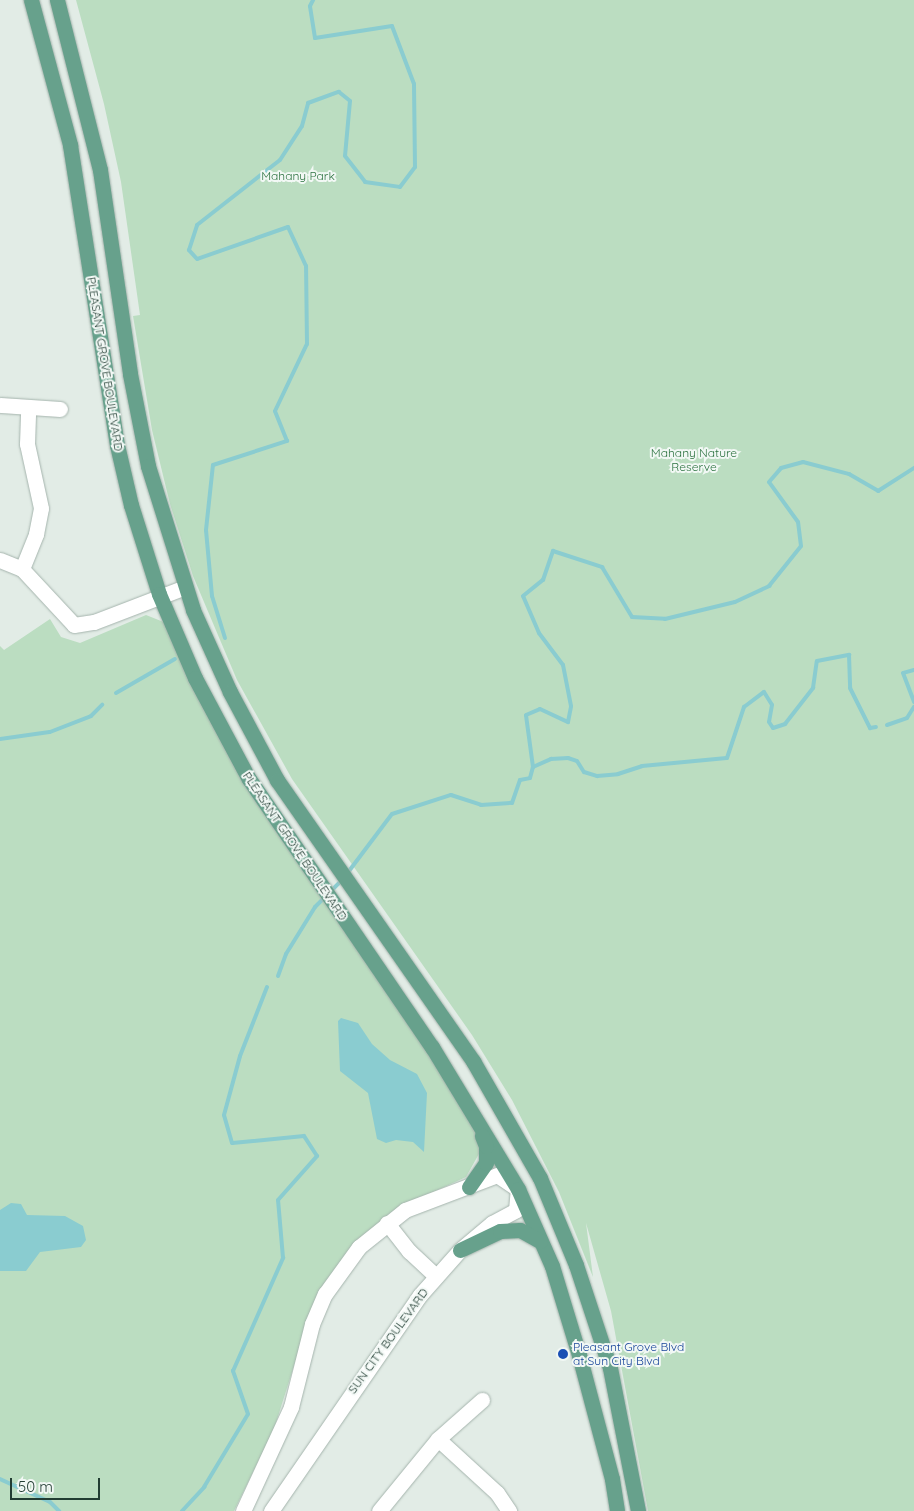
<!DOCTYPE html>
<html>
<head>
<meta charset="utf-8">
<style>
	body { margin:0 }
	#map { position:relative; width:914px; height:1511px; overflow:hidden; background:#e2ece6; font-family:Quicksand,sans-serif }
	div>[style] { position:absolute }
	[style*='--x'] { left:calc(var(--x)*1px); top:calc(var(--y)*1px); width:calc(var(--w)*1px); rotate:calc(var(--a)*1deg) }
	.green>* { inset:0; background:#bbddc1 }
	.water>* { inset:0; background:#8accd0 }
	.stream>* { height:4px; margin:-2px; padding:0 2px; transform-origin:2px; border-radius:2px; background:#8accd0 }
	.roads { filter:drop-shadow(0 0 1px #a5b4ad) drop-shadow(0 0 1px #a5b4ad) }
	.minor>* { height:15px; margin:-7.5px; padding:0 7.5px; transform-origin:7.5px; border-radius:7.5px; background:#fff }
	.major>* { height:15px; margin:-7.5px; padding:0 7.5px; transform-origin:7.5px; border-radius:7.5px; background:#67a18c }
	.dots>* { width:14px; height:14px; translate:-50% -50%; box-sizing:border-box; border:2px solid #f2f8f5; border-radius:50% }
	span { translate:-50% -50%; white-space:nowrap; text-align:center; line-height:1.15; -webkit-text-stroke:4px #f2f8f5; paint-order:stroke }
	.park-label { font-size:12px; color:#2d7341 }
	.street-label { font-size:12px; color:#223d33 }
	.transit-label { font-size:12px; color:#164399 }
	.left { translate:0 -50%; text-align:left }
	.scale { position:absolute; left:10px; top:1478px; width:90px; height:22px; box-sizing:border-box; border:2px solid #223d33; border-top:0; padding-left:6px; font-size:15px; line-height:18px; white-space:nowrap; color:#223d33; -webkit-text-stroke:4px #f2f8f5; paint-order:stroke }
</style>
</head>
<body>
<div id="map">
	<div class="green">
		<div style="clip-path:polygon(76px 0,914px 0,914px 1511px,648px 1511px,611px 1311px,586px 1223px,593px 1277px,559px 1192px,512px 1100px,472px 1035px,292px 779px,237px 680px,193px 576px,170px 504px,152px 430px,133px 316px,140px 315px,121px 182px,104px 104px)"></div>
		<div style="clip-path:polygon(146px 615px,166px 623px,244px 780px,377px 974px,462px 1107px,478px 1136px,480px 1152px,466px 1177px,403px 1206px,311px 1312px,274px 1429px,234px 1511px,0 1511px,0 646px,4px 650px,50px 619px,61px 637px,80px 643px)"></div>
	</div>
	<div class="water">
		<div style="clip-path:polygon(341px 1018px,358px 1023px,372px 1044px,390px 1060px,417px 1074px,427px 1093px,424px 1152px,413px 1142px,396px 1140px,386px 1143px,377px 1139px,368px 1093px,340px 1071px,338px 1021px)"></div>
		<div style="clip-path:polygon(11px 1203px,21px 1204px,27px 1215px,65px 1216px,83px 1226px,86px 1240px,81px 1247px,40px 1252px,26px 1271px,0 1271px,0 1210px)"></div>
	</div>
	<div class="stream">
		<div style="--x:225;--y:638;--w:44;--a:-107.2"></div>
		<div style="--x:212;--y:596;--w:66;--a:-95.2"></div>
		<div style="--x:206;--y:530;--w:65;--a:-83.9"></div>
		<div style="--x:213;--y:465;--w:78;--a:-18"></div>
		<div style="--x:287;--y:441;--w:32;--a:-112"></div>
		<div style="--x:275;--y:411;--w:74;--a:-64.5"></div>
		<div style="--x:307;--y:344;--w:78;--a:-90.7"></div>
		<div style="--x:306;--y:266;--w:43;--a:-114.8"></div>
		<div style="--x:288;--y:227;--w:96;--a:160.6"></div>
		<div style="--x:197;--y:259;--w:12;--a:-132"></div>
		<div style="--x:189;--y:250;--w:26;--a:-72"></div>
		<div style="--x:197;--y:225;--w:105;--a:-38.1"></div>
		<div style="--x:280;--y:160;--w:40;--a:-57.1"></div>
		<div style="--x:302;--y:126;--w:24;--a:-75"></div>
		<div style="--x:308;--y:103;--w:33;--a:-20"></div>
		<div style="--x:339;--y:92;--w:14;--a:39"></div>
		<div style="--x:350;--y:101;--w:55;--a:95.2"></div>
		<div style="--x:345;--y:156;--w:33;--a:52"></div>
		<div style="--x:365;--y:182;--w:35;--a:8"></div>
		<div style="--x:400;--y:187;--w:25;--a:-53"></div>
		<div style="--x:415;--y:167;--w:83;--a:-90.7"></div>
		<div style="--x:414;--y:84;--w:62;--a:-110.8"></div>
		<div style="--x:392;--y:26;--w:78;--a:171.1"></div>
		<div style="--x:315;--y:38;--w:32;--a:-99"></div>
		<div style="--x:310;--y:6;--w:7;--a:-63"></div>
		<div style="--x:914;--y:670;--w:11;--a:165"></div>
		<div style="--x:903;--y:673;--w:31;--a:69"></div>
		<div style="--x:116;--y:693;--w:68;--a:-30"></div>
		<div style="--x:887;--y:725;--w:21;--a:-19"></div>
		<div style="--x:907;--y:718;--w:13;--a:-58"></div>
		<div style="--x:0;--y:739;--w:50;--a:-8"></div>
		<div style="--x:50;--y:732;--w:44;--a:-21.3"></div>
		<div style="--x:91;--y:716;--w:16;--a:-45"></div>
		<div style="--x:533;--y:767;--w:20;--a:-24"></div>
		<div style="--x:551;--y:759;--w:17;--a:-3"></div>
		<div style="--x:568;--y:758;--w:9;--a:18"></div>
		<div style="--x:577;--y:761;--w:13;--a:58"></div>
		<div style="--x:584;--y:772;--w:14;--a:17"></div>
		<div style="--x:597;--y:776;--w:21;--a:-5"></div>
		<div style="--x:618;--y:774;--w:25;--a:-18"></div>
		<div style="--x:642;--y:766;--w:85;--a:-5.4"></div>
		<div style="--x:727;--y:758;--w:54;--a:-71.6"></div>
		<div style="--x:744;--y:707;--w:25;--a:-37"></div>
		<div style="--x:764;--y:692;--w:15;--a:58"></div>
		<div style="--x:772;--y:705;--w:17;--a:100"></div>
		<div style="--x:769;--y:722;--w:7;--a:56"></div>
		<div style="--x:773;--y:728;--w:13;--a:-18"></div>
		<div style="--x:785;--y:724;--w:46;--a:-52.1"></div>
		<div style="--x:813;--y:688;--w:27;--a:-82"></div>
		<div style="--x:817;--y:661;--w:33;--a:-11"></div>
		<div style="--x:849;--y:655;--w:33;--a:88"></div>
		<div style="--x:850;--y:688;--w:45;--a:63.4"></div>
		<div style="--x:870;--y:728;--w:6;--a:-9"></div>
		<div style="--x:346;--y:875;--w:76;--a:-53"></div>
		<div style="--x:392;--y:814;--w:62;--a:-17.9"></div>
		<div style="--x:451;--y:795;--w:32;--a:18"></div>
		<div style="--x:481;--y:805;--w:31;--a:-4"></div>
		<div style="--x:512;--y:803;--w:24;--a:-71"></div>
		<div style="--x:520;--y:780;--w:10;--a:-11"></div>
		<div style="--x:530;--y:778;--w:11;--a:-75"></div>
		<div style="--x:533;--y:767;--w:52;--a:-97.7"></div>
		<div style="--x:526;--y:715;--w:15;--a:-23"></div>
		<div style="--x:540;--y:709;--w:31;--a:25"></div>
		<div style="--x:568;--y:722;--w:16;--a:-79"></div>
		<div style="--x:571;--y:706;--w:42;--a:-101"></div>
		<div style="--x:563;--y:665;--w:40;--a:-127"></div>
		<div style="--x:539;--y:633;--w:40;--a:-113.4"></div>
		<div style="--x:523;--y:596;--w:26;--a:-39"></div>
		<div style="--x:543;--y:580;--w:31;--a:-71"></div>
		<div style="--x:553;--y:551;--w:52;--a:18.1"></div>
		<div style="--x:602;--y:567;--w:58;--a:59"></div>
		<div style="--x:632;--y:617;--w:33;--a:3"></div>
		<div style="--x:665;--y:619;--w:72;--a:-13.7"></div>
		<div style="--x:735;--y:602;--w:38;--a:-25"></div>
		<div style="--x:769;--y:586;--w:51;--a:-51.3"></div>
		<div style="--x:801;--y:546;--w:24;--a:-97"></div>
		<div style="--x:798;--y:522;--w:49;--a:-125.9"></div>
		<div style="--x:769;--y:482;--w:18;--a:-49"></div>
		<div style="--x:781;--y:468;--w:23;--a:-15"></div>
		<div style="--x:803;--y:462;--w:48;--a:14.6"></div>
		<div style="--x:849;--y:474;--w:34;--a:30"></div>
		<div style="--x:878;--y:491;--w:43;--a:-32.6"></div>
		<div style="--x:331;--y:891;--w:16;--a:-45"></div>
		<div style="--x:278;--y:976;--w:23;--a:-70"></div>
		<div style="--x:286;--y:954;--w:55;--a:-58.3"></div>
		<div style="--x:315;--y:907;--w:16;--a:-45"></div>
		<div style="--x:0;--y:1479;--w:55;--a:24.7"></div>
		<div style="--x:50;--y:1502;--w:13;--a:45"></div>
		<div style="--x:182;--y:1511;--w:33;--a:-47"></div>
		<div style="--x:204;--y:1487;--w:85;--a:-58.9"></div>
		<div style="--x:248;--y:1414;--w:46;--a:-109.2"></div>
		<div style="--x:233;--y:1371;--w:124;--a:-66.1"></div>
		<div style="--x:283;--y:1258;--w:58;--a:-94.9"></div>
		<div style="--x:278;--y:1200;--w:59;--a:-48.4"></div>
		<div style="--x:317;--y:1156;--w:24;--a:-123"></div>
		<div style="--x:304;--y:1136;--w:72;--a:174.4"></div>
		<div style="--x:232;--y:1143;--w:29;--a:-106"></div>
		<div style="--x:224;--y:1115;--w:61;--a:-74.8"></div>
		<div style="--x:240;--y:1056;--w:74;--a:-68.6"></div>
	</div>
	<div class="roads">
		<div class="minor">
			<div style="--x:0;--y:405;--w:60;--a:3.8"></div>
			<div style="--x:0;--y:560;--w:24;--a:22"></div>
			<div style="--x:22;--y:569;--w:76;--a:47.1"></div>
			<div style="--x:74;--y:625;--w:20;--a:-9"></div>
			<div style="--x:94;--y:622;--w:97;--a:-21"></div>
			<div style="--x:22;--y:569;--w:38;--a:-68"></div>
			<div style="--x:36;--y:534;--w:26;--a:-79"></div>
			<div style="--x:41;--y:508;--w:66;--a:-102.3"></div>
			<div style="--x:27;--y:444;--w:37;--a:-88"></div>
			<div style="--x:387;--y:1223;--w:36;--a:52"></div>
			<div style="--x:409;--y:1251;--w:37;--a:43"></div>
			<div style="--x:438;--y:1439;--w:59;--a:-41.6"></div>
			<div style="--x:243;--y:1511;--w:115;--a:-65.2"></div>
			<div style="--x:291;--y:1407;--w:86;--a:-75.8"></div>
			<div style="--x:312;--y:1324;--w:33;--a:-67"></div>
			<div style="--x:325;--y:1294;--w:58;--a:-54.1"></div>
			<div style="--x:359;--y:1247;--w:59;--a:-38.8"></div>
			<div style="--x:405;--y:1210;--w:98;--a:-20.8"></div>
			<div style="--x:497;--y:1175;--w:25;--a:34"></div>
			<div style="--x:271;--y:1511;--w:262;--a:-55.4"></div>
			<div style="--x:420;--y:1295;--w:60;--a:-48.4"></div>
			<div style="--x:460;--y:1250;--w:42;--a:-40.2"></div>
			<div style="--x:492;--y:1223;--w:27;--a:-28"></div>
			<div style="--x:516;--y:1210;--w:21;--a:-85"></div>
			<div style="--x:379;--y:1511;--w:93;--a:-50.7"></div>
			<div style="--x:438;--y:1439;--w:80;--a:42.5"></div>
			<div style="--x:497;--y:1493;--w:22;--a:56"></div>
		</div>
		<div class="major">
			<div style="--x:31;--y:0;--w:150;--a:74.9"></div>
			<div style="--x:70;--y:145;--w:304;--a:81.1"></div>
			<div style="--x:117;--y:445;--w:62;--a:76.9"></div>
			<div style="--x:131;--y:505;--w:93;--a:72.5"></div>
			<div style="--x:159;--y:594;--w:91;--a:66.8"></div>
			<div style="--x:195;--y:678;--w:115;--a:61.9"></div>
			<div style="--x:249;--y:779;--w:325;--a:55.7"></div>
			<div style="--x:432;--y:1047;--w:166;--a:58.8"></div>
			<div style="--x:518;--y:1189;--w:84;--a:66.2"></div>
			<div style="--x:552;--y:1266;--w:93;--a:73.1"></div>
			<div style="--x:579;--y:1355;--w:128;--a:75.1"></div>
			<div style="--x:612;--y:1479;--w:32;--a:81"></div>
			<div style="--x:57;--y:0;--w:175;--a:75.8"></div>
			<div style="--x:100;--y:170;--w:206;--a:81.6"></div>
			<div style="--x:130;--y:374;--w:94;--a:78.9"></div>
			<div style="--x:148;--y:466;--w:151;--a:72.6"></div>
			<div style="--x:193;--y:610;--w:90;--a:65.7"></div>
			<div style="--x:230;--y:692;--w:100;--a:61.9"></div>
			<div style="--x:277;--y:780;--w:343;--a:55.1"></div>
			<div style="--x:473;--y:1061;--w:135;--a:60.2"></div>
			<div style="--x:540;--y:1178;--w:94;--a:67.5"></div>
			<div style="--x:576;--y:1265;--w:108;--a:71.7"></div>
			<div style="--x:610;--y:1368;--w:146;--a:78.9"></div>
			<div style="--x:469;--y:1187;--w:29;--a:-55"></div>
			<div style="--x:486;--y:1163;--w:17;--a:-90"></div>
			<div style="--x:486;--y:1146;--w:11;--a:-112"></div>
			<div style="--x:460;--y:1250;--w:44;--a:-25.4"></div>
			<div style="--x:500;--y:1231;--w:20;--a:-3"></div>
			<div style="--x:520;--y:1230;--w:23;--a:29"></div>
		</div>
	</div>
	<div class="dots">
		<div style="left:563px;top:1354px;background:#1a4fb4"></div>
	</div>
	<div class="park-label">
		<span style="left:298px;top:176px">Mahany Park</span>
		<span style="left:694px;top:460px">Mahany Nature<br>Reserve</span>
	</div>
	<div class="street-label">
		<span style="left:105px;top:364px;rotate:81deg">PLEASANT GROVE BOULEVARD</span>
		<span style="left:295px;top:846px;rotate:56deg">PLEASANT GROVE BOULEVARD</span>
		<span style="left:388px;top:1341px;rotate:-54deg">SUN CITY BOULEVARD</span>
	</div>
	<div class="transit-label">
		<span class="left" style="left:573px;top:1354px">Pleasant Grove Blvd<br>at Sun City Blvd</span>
	</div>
	<div class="scale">50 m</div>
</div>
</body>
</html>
